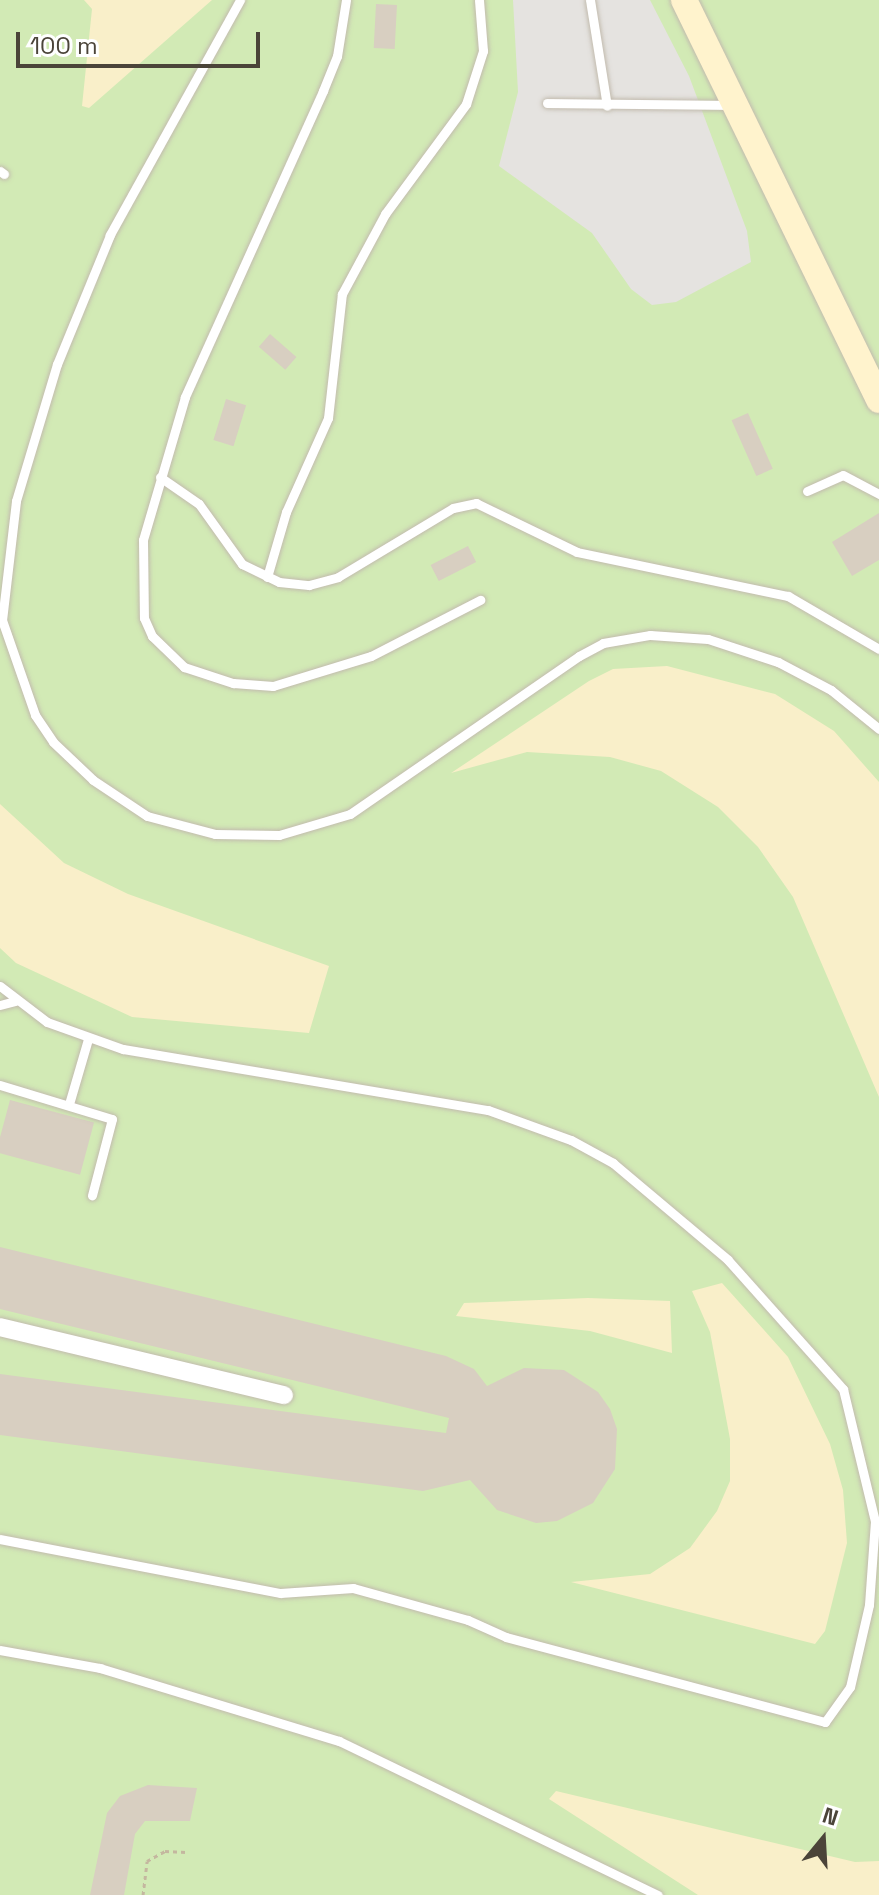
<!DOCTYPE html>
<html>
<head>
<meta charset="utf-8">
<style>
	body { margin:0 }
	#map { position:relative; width:879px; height:1895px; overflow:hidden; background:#f6f3ec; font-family:"Space Grotesk",sans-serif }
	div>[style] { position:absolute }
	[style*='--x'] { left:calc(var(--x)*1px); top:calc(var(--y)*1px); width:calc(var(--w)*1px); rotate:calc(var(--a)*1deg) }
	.green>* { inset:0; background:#d2eab5; transform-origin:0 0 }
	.sand>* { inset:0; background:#f9efc9 }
	.parking>* { inset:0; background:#e5e3e0 }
	.building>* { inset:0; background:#d8cfc1; transform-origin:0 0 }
	.path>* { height:3px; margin-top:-1.5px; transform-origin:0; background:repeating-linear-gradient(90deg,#c4b79f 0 4px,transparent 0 8px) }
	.roads { filter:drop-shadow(0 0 2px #c2bbae) drop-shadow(0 0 2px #c2bbae) }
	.lane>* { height:9px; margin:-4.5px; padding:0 4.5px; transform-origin:4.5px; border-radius:4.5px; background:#fff }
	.street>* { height:18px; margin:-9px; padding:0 9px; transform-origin:9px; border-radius:9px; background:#fff }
	.secondary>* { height:26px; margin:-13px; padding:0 13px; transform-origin:13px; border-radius:13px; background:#fff3cd }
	span { translate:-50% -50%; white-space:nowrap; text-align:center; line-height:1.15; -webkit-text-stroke:6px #fff; paint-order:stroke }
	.north { position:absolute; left:783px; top:1799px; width:80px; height:80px; -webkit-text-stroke:6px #fff; paint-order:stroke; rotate:18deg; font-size:22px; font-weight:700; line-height:32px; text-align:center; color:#4b4439 }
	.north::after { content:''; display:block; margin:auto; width:28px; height:36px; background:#4b4439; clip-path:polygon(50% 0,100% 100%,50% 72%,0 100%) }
	.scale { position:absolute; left:16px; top:32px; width:244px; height:36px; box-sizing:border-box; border:4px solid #4b4439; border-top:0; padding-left:10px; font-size:24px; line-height:28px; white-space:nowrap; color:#4b4439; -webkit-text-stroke:6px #fff; paint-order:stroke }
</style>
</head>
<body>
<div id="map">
	<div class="green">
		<div style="left:0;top:0;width:879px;height:1895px"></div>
	</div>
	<div class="sand">
		<div style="clip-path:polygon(84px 0,212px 0,89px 108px,82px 106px,92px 9px)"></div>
		<div style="clip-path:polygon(667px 666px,775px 694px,834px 731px,879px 782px,879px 1097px,793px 897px,758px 847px,718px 807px,661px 771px,610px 757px,527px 752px,451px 773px,589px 681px,613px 669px)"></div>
		<div style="clip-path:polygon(0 804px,64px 863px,128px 894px,329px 966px,309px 1033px,132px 1017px,16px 963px,0 948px)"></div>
		<div style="clip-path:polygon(722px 1283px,788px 1357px,830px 1444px,843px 1490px,847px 1543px,825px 1631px,815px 1644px,571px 1582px,650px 1574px,690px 1548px,717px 1511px,730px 1481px,730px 1439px,710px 1332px,692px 1291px)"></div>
		<div style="clip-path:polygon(588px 1298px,670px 1301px,672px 1353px,590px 1331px,456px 1316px,464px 1303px)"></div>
		<div style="clip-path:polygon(556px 1791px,855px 1862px,879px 1861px,879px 1895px,698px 1895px,549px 1799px)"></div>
	</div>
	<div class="parking">
		<div style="clip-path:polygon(513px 0,650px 0,689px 76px,747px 231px,751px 262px,676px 302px,652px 305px,631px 289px,592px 233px,499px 166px,518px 92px)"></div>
	</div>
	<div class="building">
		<div style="left:376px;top:4px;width:21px;height:44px;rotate:3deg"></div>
		<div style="left:270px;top:334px;width:35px;height:17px;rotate:41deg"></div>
		<div style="left:226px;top:399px;width:21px;height:43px;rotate:17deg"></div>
		<div style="left:748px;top:413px;width:61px;height:18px;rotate:66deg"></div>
		<div style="clip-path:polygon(879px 513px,879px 560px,852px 576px,832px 542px)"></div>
		<div style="left:468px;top:546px;width:18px;height:42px;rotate:63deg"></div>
		<div style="left:10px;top:1100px;width:87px;height:54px;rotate:15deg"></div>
		<div style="clip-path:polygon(0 1247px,446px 1356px,474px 1369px,487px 1386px,524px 1368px,564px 1370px,598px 1392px,610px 1409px,617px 1429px,615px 1469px,593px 1503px,557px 1521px,536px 1523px,497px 1510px,470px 1480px,423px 1491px,0 1435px,0 1374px,446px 1433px,449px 1418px,0 1309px)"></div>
		<div style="clip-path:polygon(148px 1785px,197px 1788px,190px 1821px,145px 1821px,135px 1834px,124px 1895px,90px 1895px,107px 1813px,120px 1796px)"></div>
	</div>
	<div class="path">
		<div style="--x:143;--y:1895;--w:34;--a:-83"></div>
		<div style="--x:147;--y:1861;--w:21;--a:-29"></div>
		<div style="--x:165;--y:1851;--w:21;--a:3"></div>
	</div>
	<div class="roads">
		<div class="lane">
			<div style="--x:240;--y:0;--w:269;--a:119"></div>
			<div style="--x:110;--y:235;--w:139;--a:112.3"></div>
			<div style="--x:57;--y:364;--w:143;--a:106.7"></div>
			<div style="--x:16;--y:501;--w:120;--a:96.7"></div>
			<div style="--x:2;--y:620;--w:101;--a:70.8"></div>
			<div style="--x:35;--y:715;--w:32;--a:56"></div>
			<div style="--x:53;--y:742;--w:55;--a:43.5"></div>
			<div style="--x:93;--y:780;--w:65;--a:33.7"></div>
			<div style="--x:147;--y:816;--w:70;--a:14.8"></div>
			<div style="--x:215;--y:834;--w:64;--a:0.9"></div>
			<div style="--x:279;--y:835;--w:74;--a:-16.5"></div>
			<div style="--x:350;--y:814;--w:278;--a:-34.6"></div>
			<div style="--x:579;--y:656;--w:27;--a:-28"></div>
			<div style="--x:603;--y:643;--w:48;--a:-9.7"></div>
			<div style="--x:650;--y:635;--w:58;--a:3.9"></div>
			<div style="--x:708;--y:639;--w:74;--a:18.2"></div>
			<div style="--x:778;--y:662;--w:60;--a:27.8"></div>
			<div style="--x:831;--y:690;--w:62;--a:39.1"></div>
			<div style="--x:346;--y:0;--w:57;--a:99.1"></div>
			<div style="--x:337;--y:56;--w:38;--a:112"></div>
			<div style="--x:323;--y:91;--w:336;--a:114.3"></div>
			<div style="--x:185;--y:397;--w:149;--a:106.4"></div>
			<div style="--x:143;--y:540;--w:78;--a:89.3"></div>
			<div style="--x:144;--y:618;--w:20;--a:66"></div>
			<div style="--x:152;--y:636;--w:45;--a:44.1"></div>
			<div style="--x:184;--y:667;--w:52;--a:18.1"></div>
			<div style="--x:233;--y:683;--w:40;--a:4.3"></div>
			<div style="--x:273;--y:686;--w:102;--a:-17"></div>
			<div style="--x:371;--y:656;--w:123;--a:-27.2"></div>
			<div style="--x:590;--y:0;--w:107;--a:80.9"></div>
			<div style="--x:547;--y:103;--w:184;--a:0.6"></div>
			<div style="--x:0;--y:171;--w:5;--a:37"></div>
			<div style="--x:160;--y:477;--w:47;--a:34.7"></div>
			<div style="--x:199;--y:504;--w:74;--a:54.4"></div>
			<div style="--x:242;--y:564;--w:41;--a:25.9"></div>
			<div style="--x:279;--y:582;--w:30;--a:6"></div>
			<div style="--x:309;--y:585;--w:30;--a:-15"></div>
			<div style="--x:338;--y:577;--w:134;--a:-31"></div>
			<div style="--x:453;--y:508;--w:24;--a:-12"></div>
			<div style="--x:476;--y:503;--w:112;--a:25.9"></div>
			<div style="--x:577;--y:552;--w:216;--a:11.8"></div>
			<div style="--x:788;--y:596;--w:105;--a:30.2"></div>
			<div style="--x:807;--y:491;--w:39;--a:-24"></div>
			<div style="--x:843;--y:475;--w:41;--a:27.8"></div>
			<div style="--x:267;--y:577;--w:68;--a:-73.7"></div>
			<div style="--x:286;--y:512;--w:103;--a:-65.9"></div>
			<div style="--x:328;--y:418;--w:125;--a:-83.6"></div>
			<div style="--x:342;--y:294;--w:91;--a:-61.7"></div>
			<div style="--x:385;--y:214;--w:137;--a:-53.6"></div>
			<div style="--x:466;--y:104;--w:56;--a:-72.2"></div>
			<div style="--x:483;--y:51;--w:51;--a:-94.5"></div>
			<div style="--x:0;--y:986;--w:59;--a:37.5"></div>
			<div style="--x:47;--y:1022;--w:81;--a:19.6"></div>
			<div style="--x:123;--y:1049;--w:370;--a:9.5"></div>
			<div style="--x:488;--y:1110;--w:88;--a:19.9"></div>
			<div style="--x:571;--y:1140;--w:48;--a:28.7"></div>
			<div style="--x:613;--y:1163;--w:150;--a:40.1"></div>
			<div style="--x:728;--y:1260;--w:173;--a:48.3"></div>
			<div style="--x:843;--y:1389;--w:136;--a:76.4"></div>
			<div style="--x:875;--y:1521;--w:84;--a:94.1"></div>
			<div style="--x:869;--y:1605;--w:84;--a:103"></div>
			<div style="--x:850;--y:1687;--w:43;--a:125.5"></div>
			<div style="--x:825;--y:1722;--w:330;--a:-165.1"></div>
			<div style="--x:506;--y:1637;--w:42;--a:-155.9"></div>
			<div style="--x:468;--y:1620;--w:119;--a:-164.5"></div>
			<div style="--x:353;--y:1588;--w:73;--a:176.1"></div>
			<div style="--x:280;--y:1593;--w:285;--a:-169.1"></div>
			<div style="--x:0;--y:1005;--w:16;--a:-15"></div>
			<div style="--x:0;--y:1085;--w:117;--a:16.9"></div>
			<div style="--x:112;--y:1119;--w:79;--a:104.7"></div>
			<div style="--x:69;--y:1104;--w:68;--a:-73.7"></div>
			<div style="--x:0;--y:1650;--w:102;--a:10.2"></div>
			<div style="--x:100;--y:1668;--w:250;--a:17"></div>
			<div style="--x:339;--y:1741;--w:354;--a:25.8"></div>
		</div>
		<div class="street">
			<div style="--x:0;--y:1327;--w:292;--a:13.5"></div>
		</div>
		<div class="secondary">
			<div style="--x:684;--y:0;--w:445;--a:64"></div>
		</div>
	</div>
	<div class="north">N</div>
	<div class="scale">100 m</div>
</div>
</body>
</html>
